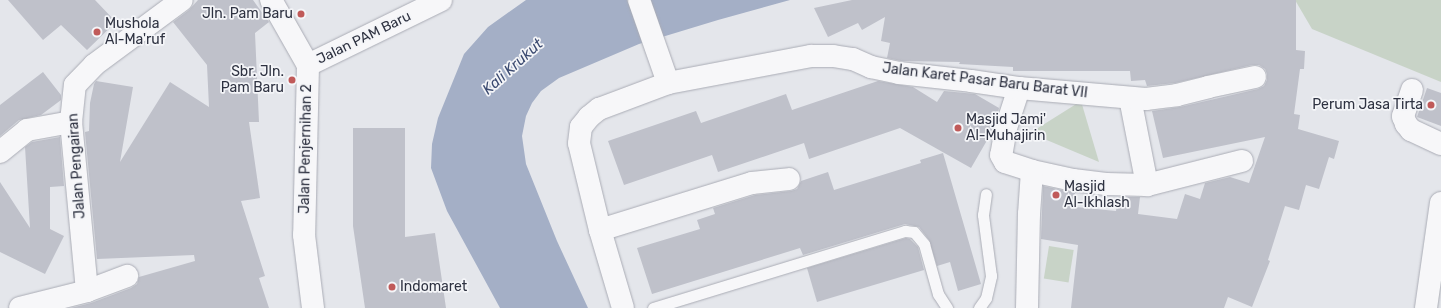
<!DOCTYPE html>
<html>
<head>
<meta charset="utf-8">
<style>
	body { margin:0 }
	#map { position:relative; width:1441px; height:308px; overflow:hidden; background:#e4e6eb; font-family:Rubik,sans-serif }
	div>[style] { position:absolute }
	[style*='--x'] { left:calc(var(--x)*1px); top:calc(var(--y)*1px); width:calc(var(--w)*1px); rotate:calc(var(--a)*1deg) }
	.green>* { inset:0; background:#c8d3c7; transform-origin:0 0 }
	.water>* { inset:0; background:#a4afc6 }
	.building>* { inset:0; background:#bfc1ca }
	.roads { filter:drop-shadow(0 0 1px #aaacb5) drop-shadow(0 0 1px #aaacb5) }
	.service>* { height:11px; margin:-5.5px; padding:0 5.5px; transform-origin:5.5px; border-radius:5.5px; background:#f7f7f9 }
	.minor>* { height:22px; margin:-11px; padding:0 11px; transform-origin:11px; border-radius:11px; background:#f7f7f9 }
	.tertiary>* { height:22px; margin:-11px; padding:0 11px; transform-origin:11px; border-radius:11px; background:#f7f7f9 }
	.dots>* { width:11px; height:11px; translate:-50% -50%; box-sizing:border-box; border:2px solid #f4f5f8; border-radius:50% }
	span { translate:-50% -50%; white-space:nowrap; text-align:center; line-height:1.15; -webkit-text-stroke:3.5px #f4f5f8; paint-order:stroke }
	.poi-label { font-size:14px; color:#2e3241 }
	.right { translate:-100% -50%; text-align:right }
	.left { translate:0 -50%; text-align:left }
	.street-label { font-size:14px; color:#2e3241 }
	.water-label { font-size:15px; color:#3c4b71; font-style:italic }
</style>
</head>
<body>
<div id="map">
	<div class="green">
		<div style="clip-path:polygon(1295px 0,1441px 0,1441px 82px,1312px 29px)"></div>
		<div style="clip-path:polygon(1081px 101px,1099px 162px,1030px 133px)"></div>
		<div style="left:1049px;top:246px;width:25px;height:33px;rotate:9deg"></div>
	</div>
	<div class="water">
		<div style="clip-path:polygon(526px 0,790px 0,718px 20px,639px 44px,559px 78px,541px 91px,532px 103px,526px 116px,522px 136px,526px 164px,557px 241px,588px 308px,500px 308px,447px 211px,431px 168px,432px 144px,438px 118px,464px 54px,488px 27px)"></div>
	</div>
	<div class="building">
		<div style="clip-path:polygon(8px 0,95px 0,116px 22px,87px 50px,61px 25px,43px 40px)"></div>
		<div style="clip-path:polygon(198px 0,253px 0,269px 22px,255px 33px,259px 122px,249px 122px,260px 198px,241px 201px,265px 276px,259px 278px,269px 308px,71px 308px,91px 303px,131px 288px,137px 284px,139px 277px,195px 261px,194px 255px,97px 259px,85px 132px,89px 131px,90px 103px,94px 84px,96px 81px,133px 87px,120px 162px,170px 82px,209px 107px,207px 65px,173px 22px,189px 10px)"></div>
		<div style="clip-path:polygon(852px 0,1296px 0,1296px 50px,1305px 51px,1304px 69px,1300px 69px,1294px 114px,1300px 115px,1298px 129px,1339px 141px,1334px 159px,1329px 157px,1319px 189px,1306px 185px,1299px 210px,1285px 206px,1268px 260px,1270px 261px,1252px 307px,1228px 297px,1224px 308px,1071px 308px,1078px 245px,1041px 239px,1043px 186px,1075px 193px,1076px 207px,1116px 211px,1118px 197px,1140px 197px,1138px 214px,1177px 219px,1185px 194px,1200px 199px,1205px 183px,1230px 177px,1249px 183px,1265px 137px,1163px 158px,1152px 111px,1180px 107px,1258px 89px,1264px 86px,1267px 80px,1267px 74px,1265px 69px,1259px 65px,1252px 65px,1175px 83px,1147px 86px,1145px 80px,1131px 81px,1130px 71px,1013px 71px,1013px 67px,959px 64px,960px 62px,901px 61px,887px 58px,890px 43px,881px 41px,885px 17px,862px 30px,858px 23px,828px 37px,814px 8px)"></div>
		<div style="clip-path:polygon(43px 72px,61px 95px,61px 100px,41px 115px,19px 120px,0 136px,0 105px)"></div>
		<div style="clip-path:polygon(878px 81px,913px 87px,937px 102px,944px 91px,975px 94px,999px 108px,993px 130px,971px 168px,900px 128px,809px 159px,804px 143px,718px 172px,712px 155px,624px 185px,608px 141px,696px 111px,701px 123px,786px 94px,792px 110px)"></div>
		<div style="clip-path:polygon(1427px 88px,1441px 93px,1441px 126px,1417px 117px)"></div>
		<div style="clip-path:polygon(353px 128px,405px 128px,405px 237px,435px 233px,446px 308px,365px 308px,353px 226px)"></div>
		<div style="clip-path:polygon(60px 137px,64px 186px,50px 187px,50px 229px,64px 236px,45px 274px,0 252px,0 182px,30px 228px,25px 147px,32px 142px)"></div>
		<div style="clip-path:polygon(943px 153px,981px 284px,958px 291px,950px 262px,937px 266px,929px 240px,919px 227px,905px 224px,803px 255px,800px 248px,652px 294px,637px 248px,700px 229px,697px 220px,715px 214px,713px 208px,755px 195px,791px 191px,797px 189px,801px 181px,828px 172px,834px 190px,921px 163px,920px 160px)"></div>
		<div style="clip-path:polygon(906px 238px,910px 239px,918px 247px,924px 270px,817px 302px,807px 268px)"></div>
	</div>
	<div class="roads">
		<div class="service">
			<div style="--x:653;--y:308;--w:264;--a:-17"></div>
			<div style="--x:905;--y:231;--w:9;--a:6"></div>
			<div style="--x:914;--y:232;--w:16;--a:50"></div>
			<div style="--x:924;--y:244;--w:52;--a:74.4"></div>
			<div style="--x:938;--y:294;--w:17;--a:57"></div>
			<div style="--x:979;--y:308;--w:12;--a:-55"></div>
			<div style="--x:986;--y:298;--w:23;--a:-77"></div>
			<div style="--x:991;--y:276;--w:62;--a:-97.5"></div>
			<div style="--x:983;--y:215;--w:21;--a:-82"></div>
		</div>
		<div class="minor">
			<div style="--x:639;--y:0;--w:88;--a:70.7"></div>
			<div style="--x:308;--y:65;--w:148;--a:-26"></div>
			<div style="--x:1019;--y:88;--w:42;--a:108"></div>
			<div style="--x:1006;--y:128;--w:27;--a:100"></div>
			<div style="--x:1001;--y:155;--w:8;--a:60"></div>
			<div style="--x:1005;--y:162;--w:28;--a:18"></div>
			<div style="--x:1032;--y:171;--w:42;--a:12.4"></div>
			<div style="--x:1073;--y:180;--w:33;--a:7"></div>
			<div style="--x:1106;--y:184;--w:41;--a:1.4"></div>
			<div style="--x:1147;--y:185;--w:98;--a:-14.2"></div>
			<div style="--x:1412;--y:90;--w:28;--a:109"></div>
			<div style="--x:1403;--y:116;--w:9;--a:69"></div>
			<div style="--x:1406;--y:124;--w:8;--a:50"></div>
			<div style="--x:1411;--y:130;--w:33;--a:25"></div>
			<div style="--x:1130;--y:98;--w:89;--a:78.9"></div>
			<div style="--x:0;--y:152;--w:35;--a:-39"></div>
			<div style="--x:27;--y:130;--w:45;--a:-10.3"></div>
			<div style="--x:600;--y:230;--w:159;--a:-17.2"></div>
			<div style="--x:752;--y:183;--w:37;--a:-6"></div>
			<div style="--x:87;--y:291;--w:43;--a:-20.6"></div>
			<div style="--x:20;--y:308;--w:69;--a:-14.2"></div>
			<div style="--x:87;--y:291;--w:170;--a:-95.4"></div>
			<div style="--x:71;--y:122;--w:37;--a:-84"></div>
			<div style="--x:75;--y:85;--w:28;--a:-46"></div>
			<div style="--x:94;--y:65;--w:109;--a:-36.5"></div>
			<div style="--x:623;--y:308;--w:81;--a:-106.4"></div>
			<div style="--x:600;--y:230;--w:89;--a:-103.6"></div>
			<div style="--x:579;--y:143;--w:16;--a:-83"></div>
			<div style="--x:581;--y:127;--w:13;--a:-51"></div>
			<div style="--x:589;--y:117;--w:13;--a:-39"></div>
			<div style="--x:599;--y:109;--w:74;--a:-20.6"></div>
			<div style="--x:668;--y:83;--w:146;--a:-10.7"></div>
			<div style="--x:811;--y:56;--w:22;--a:0"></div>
			<div style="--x:833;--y:56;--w:20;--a:9"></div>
			<div style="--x:853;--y:59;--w:20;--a:24"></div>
			<div style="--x:871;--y:67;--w:29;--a:12"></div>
			<div style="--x:899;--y:73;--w:72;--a:6.3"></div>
			<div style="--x:971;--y:81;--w:49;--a:8.3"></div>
			<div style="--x:1019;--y:88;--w:127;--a:5"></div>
			<div style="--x:1146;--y:99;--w:31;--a:-7"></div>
			<div style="--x:1177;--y:95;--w:32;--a:-14"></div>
			<div style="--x:1208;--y:87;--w:48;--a:-12"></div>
			<div style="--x:1027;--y:308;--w:94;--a:-88.8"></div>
			<div style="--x:1029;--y:214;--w:43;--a:-86"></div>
			<div style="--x:1426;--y:308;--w:106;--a:-81.9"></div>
		</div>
		<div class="tertiary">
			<div style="--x:271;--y:0;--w:75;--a:60.4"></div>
			<div style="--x:308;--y:65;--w:170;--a:91.3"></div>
			<div style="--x:304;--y:235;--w:74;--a:83"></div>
		</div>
	</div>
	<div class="dots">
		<div style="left:301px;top:14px;background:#c05a59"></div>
		<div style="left:97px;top:32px;background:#c05a59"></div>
		<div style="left:292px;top:80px;background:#c05a59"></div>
		<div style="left:1431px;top:105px;background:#c05a59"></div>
		<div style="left:958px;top:128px;background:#c05a59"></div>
		<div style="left:1056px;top:195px;background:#c05a59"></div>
		<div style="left:392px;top:287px;background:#c05a59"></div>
	</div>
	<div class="poi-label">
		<span class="right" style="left:293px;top:14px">Jln. Pam Baru</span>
		<span class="left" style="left:105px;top:32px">Mushola<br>Al-Ma'ruf</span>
		<span class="right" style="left:284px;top:80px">Sbr. Jln.<br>Pam Baru</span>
		<span class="right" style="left:1423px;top:105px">Perum Jasa Tirta</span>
		<span class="left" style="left:966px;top:128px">Masjid Jami'<br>Al-Muhajirin</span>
		<span class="left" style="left:1064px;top:195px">Masjid<br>Al-Ikhlash</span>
		<span class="left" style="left:400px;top:287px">Indomaret</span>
	</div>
	<div class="street-label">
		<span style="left:364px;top:38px;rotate:-26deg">Jalan PAM Baru</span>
		<span style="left:985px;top:81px;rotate:7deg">Jalan Karet Pasar Baru Barat VII</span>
		<span style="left:306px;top:149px;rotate:-89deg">Jalan Penjernihan 2</span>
		<span style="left:77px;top:166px;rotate:-94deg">Jalan Pengairan</span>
	</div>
	<div class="water-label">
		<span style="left:513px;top:67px;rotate:-42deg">Kali Krukut</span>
	</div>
</div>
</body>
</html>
